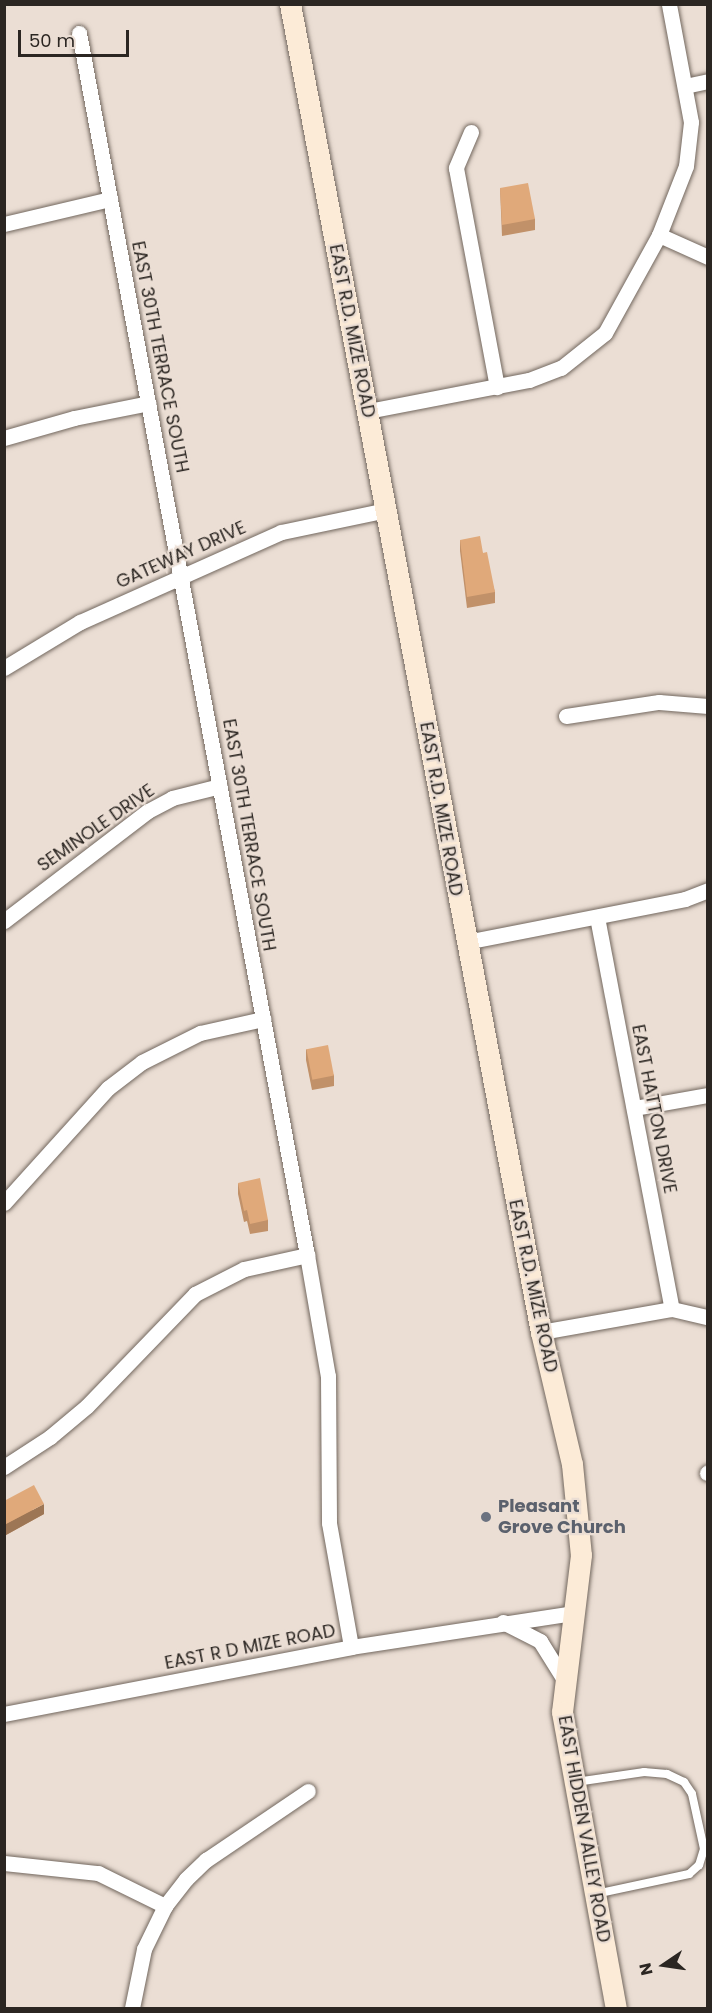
<!DOCTYPE html>
<html>
<head>
<meta charset="utf-8">
<style>
	body { margin:0 }
	#map { position:relative; width:712px; height:2013px; overflow:hidden; background:#ebded4; font-family:Poppins,sans-serif }
	div>[style] { position:absolute }
	[style*='--x'] { left:calc(var(--x)*1px); top:calc(var(--y)*1px); width:calc(var(--w)*1px); rotate:calc(var(--a)*1deg) }
	.roads { filter:drop-shadow(0 0 2px #72675e) drop-shadow(0 0 2px #72675e) }
	.service>* { height:8px; margin:-4px; padding:0 4px; transform-origin:4px; border-radius:4px; background:#fff }
	.minor>* { height:15px; margin:-7.5px; padding:0 7.5px; transform-origin:7.5px; border-radius:7.5px; background:#fff }
	.secondary>* { height:21px; margin:-10.5px; padding:0 10.5px; transform-origin:10.5px; border-radius:10.5px; background:#fcebd7 }
	.wall>* { inset:0; background:#c19169 }
	.shaded-wall>* { inset:0; background:#9d7655 }
	.building>* { inset:0; background:#e0a97a; transform-origin:0 0 }
	.dots>* { width:16px; height:16px; translate:-50% -50%; box-sizing:border-box; border:3px solid #ebded4; border-radius:50% }
	span { translate:-50% -50%; white-space:nowrap; text-align:center; line-height:1.15; -webkit-text-stroke:4.5px #ebded4; paint-order:stroke }
	.street-label { font-size:18px; color:#2b2622 }
	.worship-label { font-size:18px; color:#5b616d; font-weight:700 }
	.left { translate:0 -50%; text-align:left }
	.frame { position:absolute; inset:0; border:6px solid #2b2622; pointer-events:none }
	.north { position:absolute; left:634px; top:1935px; width:60px; height:60px; -webkit-text-stroke:4px #ebded4; paint-order:stroke; rotate:257deg; font-size:16px; font-weight:700; line-height:24px; text-align:center; color:#2b2622 }
	.north::after { content:''; display:block; margin:auto; width:21px; height:27px; background:#2b2622; clip-path:polygon(50% 0,100% 100%,50% 72%,0 100%) }
	.scale { position:absolute; left:18px; top:30px; width:111px; height:27px; box-sizing:border-box; border:3px solid #2b2622; border-top:0; padding-left:8px; font-size:18px; line-height:21px; white-space:nowrap; color:#2b2622; -webkit-text-stroke:4px #ebded4; paint-order:stroke }
</style>
</head>
<body>
<div id="map">
	<div class="roads">
		<div class="service">
			<div style="--x:576;--y:1782;--w:69;--a:-8.4"></div>
			<div style="--x:644;--y:1772;--w:23;--a:5"></div>
			<div style="--x:667;--y:1774;--w:19;--a:25"></div>
			<div style="--x:684;--y:1782;--w:14;--a:56"></div>
			<div style="--x:692;--y:1794;--w:56;--a:77.7"></div>
			<div style="--x:704;--y:1849;--w:17;--a:107"></div>
			<div style="--x:699;--y:1865;--w:13;--a:138"></div>
			<div style="--x:689;--y:1874;--w:95;--a:167.9"></div>
		</div>
		<div class="minor">
			<div style="--x:79;--y:33;--w:1243;--a:79.43"></div>
			<div style="--x:307;--y:1255;--w:123;--a:80.2"></div>
			<div style="--x:328;--y:1376;--w:147;--a:89.6"></div>
			<div style="--x:329;--y:1523;--w:126;--a:79.9"></div>
			<div style="--x:685;--y:86;--w:24;--a:-12"></div>
			<div style="--x:471;--y:132;--w:39;--a:113"></div>
			<div style="--x:456;--y:168;--w:223;--a:79.4"></div>
			<div style="--x:4;--y:224;--w:109;--a:-13.3"></div>
			<div style="--x:659;--y:235;--w:54;--a:24.2"></div>
			<div style="--x:368;--y:411;--w:164;--a:-10.9"></div>
			<div style="--x:529;--y:380;--w:34;--a:-21"></div>
			<div style="--x:561;--y:368;--w:56;--a:-38.5"></div>
			<div style="--x:605;--y:333;--w:112;--a:-61.1"></div>
			<div style="--x:659;--y:235;--w:74;--a:-68.6"></div>
			<div style="--x:686;--y:166;--w:44;--a:-83.5"></div>
			<div style="--x:691;--y:122;--w:120;--a:-100.6"></div>
			<div style="--x:4;--y:438;--w:73;--a:-15.9"></div>
			<div style="--x:74;--y:418;--w:76;--a:-11.3"></div>
			<div style="--x:4;--y:668;--w:89;--a:-31.2"></div>
			<div style="--x:80;--y:622;--w:220;--a:-24.1"></div>
			<div style="--x:281;--y:532;--w:107;--a:-11.8"></div>
			<div style="--x:566;--y:716;--w:94;--a:-8.6"></div>
			<div style="--x:659;--y:702;--w:49;--a:4.7"></div>
			<div style="--x:597;--y:917;--w:399;--a:79.2"></div>
			<div style="--x:4;--y:921;--w:181;--a:-37.4"></div>
			<div style="--x:148;--y:811;--w:27;--a:-28"></div>
			<div style="--x:172;--y:798;--w:49;--a:-14"></div>
			<div style="--x:466;--y:942;--w:223;--a:-11.1"></div>
			<div style="--x:685;--y:899;--w:25;--a:-21"></div>
			<div style="--x:634;--y:1108;--w:75;--a:-10"></div>
			<div style="--x:4;--y:1203;--w:155;--a:-47.9"></div>
			<div style="--x:108;--y:1088;--w:43;--a:-37.4"></div>
			<div style="--x:142;--y:1062;--w:65;--a:-26.6"></div>
			<div style="--x:200;--y:1033;--w:65;--a:-12.5"></div>
			<div style="--x:541;--y:1332;--w:133;--a:-10"></div>
			<div style="--x:672;--y:1309;--w:37;--a:13"></div>
			<div style="--x:4;--y:1467;--w:55;--a:-33.1"></div>
			<div style="--x:50;--y:1437;--w:48;--a:-40"></div>
			<div style="--x:87;--y:1406;--w:156;--a:-46"></div>
			<div style="--x:195;--y:1294;--w:55;--a:-27"></div>
			<div style="--x:244;--y:1269;--w:65;--a:-12.5"></div>
			<div style="--x:707;--y:1473;--w:1;--a:-45"></div>
			<div style="--x:503;--y:1622;--w:42;--a:27.2"></div>
			<div style="--x:540;--y:1641;--w:44;--a:58.1"></div>
			<div style="--x:4;--y:1714;--w:353;--a:-10.9"></div>
			<div style="--x:351;--y:1647;--w:225;--a:-8.7"></div>
			<div style="--x:4;--y:1863;--w:95;--a:6.1"></div>
			<div style="--x:98;--y:1873;--w:75;--a:26.2"></div>
			<div style="--x:132;--y:2008;--w:60;--a:-78.5"></div>
			<div style="--x:144;--y:1949;--w:48;--a:-64"></div>
			<div style="--x:165;--y:1906;--w:34;--a:-52"></div>
			<div style="--x:186;--y:1879;--w:28;--a:-44"></div>
			<div style="--x:206;--y:1860;--w:123;--a:-34.1"></div>
		</div>
		<div class="secondary">
			<div style="--x:290;--y:4;--w:1352;--a:79.3"></div>
			<div style="--x:541;--y:1332;--w:136;--a:76.8"></div>
			<div style="--x:572;--y:1464;--w:91;--a:84.4"></div>
			<div style="--x:581;--y:1555;--w:158;--a:96.9"></div>
			<div style="--x:562;--y:1712;--w:301;--a:79.7"></div>
		</div>
	</div>
	<div class="wall">
		<div style="clip-path:polygon(500px 188px,535px 219px,535px 230px,502px 236px)"></div>
		<div style="clip-path:polygon(460px 540px,483px 553px,495px 592px,495px 603px,467px 608px,460px 551px)"></div>
		<div style="clip-path:polygon(306px 1049px,334px 1075px,334px 1086px,312px 1090px,306px 1060px)"></div>
		<div style="clip-path:polygon(238px 1183px,268px 1220px,268px 1231px,250px 1234px,247px 1221px,244px 1222px,238px 1194px)"></div>
		<div style="clip-path:polygon(4px 1501px,44px 1514px,6px 1535px,4px 1533px)"></div>
	</div>
	<div class="shaded-wall">
		<div style="clip-path:polygon(44px 1504px,44px 1514px,6px 1535px,6px 1524px)"></div>
	</div>
	<div class="building">
		<div style="clip-path:polygon(528px 183px,535px 219px,502px 225px,500px 188px)"></div>
		<div style="clip-path:polygon(480px 536px,483px 553px,487px 552px,495px 592px,467px 597px,460px 540px)"></div>
		<div style="left:328px;top:1045px;width:31px;height:22px;rotate:79deg"></div>
		<div style="clip-path:polygon(260px 1178px,268px 1220px,250px 1224px,247px 1210px,244px 1211px,238px 1183px)"></div>
		<div style="clip-path:polygon(34px 1485px,44px 1504px,6px 1524px,4px 1522px,4px 1501px)"></div>
	</div>
	<div class="dots">
		<div style="left:486px;top:1517px;background:#6b7280"></div>
	</div>
	<div class="street-label">
		<span style="left:352px;top:331px;rotate:79deg">EAST R.D. MIZE ROAD</span>
		<span style="left:160px;top:357px;rotate:79deg">EAST 30TH TERRACE SOUTH</span>
		<span style="left:181px;top:555px;rotate:-24deg">GATEWAY DRIVE</span>
		<span style="left:441px;top:809px;rotate:80deg">EAST R.D. MIZE ROAD</span>
		<span style="left:96px;top:828px;rotate:-35deg">SEMINOLE DRIVE</span>
		<span style="left:249px;top:835px;rotate:80deg">EAST 30TH TERRACE SOUTH</span>
		<span style="left:654px;top:1109px;rotate:79deg">EAST HATTON DRIVE</span>
		<span style="left:533px;top:1286px;rotate:78deg">EAST R.D. MIZE ROAD</span>
		<span style="left:250px;top:1647px;rotate:-11deg">EAST R D MIZE ROAD</span>
		<span style="left:584px;top:1829px;rotate:80deg">EAST HIDDEN VALLEY ROAD</span>
	</div>
	<div class="worship-label">
		<span class="left" style="left:498px;top:1517px">Pleasant<br>Grove Church</span>
	</div>
	<div class="frame"></div>
	<div class="north">N</div>
	<div class="scale">50 m</div>
</div>
</body>
</html>
